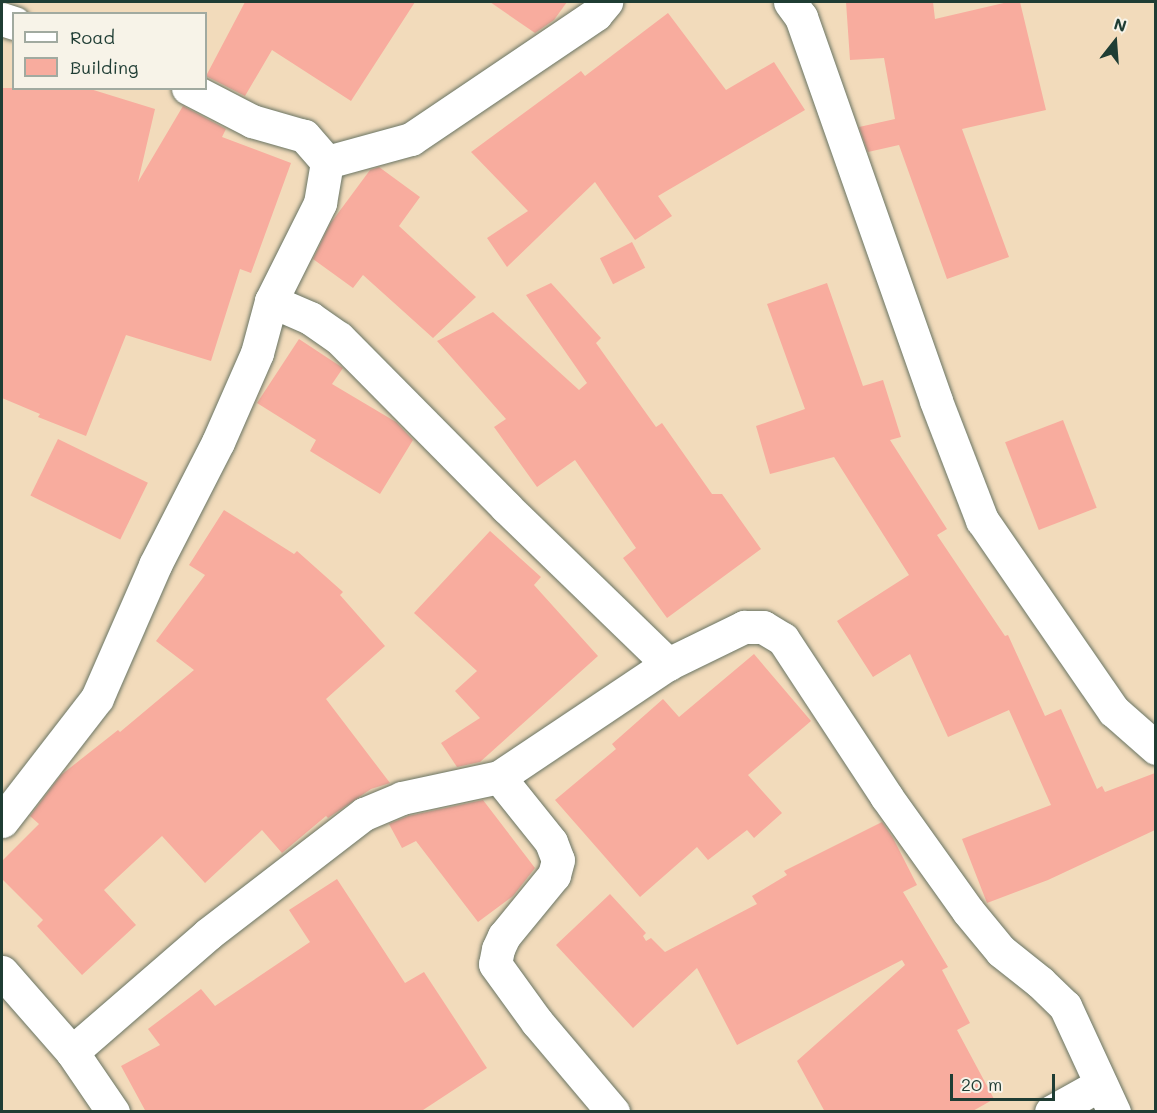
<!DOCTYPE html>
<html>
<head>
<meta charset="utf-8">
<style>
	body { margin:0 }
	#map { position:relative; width:1157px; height:1113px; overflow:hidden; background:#f2dbbb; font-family:Mali,sans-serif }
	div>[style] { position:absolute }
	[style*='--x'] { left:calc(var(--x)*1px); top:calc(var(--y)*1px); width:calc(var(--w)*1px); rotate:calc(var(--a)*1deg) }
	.building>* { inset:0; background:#f8ac9e; transform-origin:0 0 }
	.roads { filter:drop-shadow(0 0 2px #697463) drop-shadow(0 0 2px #697463) }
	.street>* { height:33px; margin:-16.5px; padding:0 16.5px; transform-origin:16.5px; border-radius:16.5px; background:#fff }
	span { translate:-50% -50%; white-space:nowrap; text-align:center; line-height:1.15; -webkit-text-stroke:6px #f7f3e8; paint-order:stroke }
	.frame { position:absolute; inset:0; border:3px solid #1f3d34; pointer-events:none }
	.legend { position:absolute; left:12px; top:12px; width:195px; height:78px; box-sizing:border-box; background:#f7f3e8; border:2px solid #a1aaa0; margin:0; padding:8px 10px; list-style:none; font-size:18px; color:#1f3d34 }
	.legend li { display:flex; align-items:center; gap:12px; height:30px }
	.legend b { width:30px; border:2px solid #a1aaa0 }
	.north { position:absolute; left:1085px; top:12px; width:60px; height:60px; -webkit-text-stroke:4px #f7f3e8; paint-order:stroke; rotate:17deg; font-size:16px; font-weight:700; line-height:24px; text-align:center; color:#1f3d34 }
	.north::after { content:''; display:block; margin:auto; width:21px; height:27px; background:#1f3d34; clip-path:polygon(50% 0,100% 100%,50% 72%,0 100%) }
	.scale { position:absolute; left:950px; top:1074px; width:105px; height:27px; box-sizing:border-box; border:3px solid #1f3d34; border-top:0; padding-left:8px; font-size:18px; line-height:21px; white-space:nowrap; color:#1f3d34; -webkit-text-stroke:4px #f7f3e8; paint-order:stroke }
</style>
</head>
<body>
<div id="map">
	<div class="building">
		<div style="clip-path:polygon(245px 2px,415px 2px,351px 101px,272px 50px,245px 96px,206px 76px)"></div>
		<div style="clip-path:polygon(490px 2px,567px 2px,554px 20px,535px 33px)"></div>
		<div style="clip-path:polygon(846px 2px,933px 2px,935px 19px,1008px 2px,1020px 2px,1046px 110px,962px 129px,1009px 257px,947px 279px,899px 145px,868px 152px,859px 127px,895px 119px,884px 58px,850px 60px)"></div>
		<div style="clip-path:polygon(668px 13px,726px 90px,774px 62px,805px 110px,658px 196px,672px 216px,635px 240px,595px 182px,507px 267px,487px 238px,528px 211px,471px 152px,581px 71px,585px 76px)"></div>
		<div style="clip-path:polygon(2px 88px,87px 88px,155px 109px,138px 182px,183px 106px,226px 129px,222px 137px,291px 163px,251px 273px,240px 269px,211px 361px,126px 335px,86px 436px,38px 417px,40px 414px,2px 398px)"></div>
		<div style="clip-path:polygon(379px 167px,420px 197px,399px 226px,476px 297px,433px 338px,363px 275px,353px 288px,313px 259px,330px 224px,370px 170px)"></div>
		<div style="left:632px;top:242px;width:29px;height:36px;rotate:63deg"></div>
		<div style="clip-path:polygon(551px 283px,601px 338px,596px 343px,656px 427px,662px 423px,712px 494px,722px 494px,761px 549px,667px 618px,623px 558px,636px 548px,575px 460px,537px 487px,494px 427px,506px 419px,437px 341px,493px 312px,579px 390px,587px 383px,526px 295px)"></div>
		<div style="clip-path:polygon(827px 283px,863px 386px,883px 380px,901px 437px,890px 440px,947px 529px,937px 535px,1005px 636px,1008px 635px,1045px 716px,1061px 709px,1097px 789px,1102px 786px,1105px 792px,1155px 773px,1155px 830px,1048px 880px,987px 903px,962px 839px,1051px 805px,1009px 710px,948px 737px,910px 654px,873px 677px,837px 621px,909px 575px,834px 457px,770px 474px,756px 426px,805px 409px,767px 304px)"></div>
		<div style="clip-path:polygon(299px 339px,343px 368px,332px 384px,396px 422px,413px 440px,380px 494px,310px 451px,316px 440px,257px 403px)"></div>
		<div style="left:1063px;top:420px;width:94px;height:62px;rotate:69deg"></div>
		<div style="left:58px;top:439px;width:100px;height:63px;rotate:26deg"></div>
		<div style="clip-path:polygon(224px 510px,294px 554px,297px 551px,343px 592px,340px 595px,385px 646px,326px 699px,390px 783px,371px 789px,328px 818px,326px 816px,282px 853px,262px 830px,205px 883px,162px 836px,104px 890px,136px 925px,82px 975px,37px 926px,43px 920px,2px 879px,2px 861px,39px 824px,30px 816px,61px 775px,118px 730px,120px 732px,194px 670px,156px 641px,205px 575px,189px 565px)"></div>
		<div style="clip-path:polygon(490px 531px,541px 577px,534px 585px,598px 656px,480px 762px,457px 767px,441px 743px,480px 718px,455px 691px,477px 671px,414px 613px)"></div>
		<div style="clip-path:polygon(754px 654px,811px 721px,748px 775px,782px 813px,754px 838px,747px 830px,708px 860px,697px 847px,640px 897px,555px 800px,616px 749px,612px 744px,663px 699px,679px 717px)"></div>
		<div style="clip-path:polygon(483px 800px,535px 868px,513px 896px,478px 922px,416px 841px,402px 848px,389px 824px,408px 816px)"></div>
		<div style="clip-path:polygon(882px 822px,893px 838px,917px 885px,903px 892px,948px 967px,942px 970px,970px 1023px,957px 1030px,994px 1099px,971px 1112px,825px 1112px,797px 1061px,905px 965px,902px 960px,737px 1045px,697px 968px,633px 1028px,556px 945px,610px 894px,646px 933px,643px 936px,646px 941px,651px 938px,665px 952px,757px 904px,752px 896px,787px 875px,784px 871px)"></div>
		<div style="clip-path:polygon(337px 879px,405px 983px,424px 972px,487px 1068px,420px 1112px,146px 1112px,121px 1066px,160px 1045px,148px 1029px,201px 989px,215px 1006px,310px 942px,289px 910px)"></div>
	</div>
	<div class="roads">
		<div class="street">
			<div style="--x:790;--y:2;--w:19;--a:54"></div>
			<div style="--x:801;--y:17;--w:407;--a:70.6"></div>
			<div style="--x:936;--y:401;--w:128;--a:68.9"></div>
			<div style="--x:982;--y:520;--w:232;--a:55.4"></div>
			<div style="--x:1114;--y:711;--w:56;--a:41.4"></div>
			<div style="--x:2;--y:19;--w:13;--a:18"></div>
			<div style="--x:327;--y:162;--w:87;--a:-15.3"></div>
			<div style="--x:411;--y:139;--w:223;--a:-34"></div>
			<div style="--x:596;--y:14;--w:16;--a:-50"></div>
			<div style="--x:271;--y:301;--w:43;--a:23.6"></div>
			<div style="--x:310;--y:318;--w:35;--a:35"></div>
			<div style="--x:339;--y:338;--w:238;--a:45.3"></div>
			<div style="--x:506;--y:507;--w:226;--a:44.1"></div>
			<div style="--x:499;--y:777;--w:83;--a:51.3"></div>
			<div style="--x:551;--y:842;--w:19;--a:69"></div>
			<div style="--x:558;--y:860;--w:16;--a:105"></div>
			<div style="--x:554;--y:875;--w:79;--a:129.3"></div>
			<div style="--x:504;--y:936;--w:14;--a:115"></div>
			<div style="--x:498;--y:949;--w:15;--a:101"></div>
			<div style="--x:495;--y:964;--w:72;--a:54.1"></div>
			<div style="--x:537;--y:1022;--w:118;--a:49.8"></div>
			<div style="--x:2;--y:821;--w:155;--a:-52.3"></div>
			<div style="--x:97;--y:698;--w:145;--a:-66.4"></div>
			<div style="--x:155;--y:565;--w:138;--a:-62.9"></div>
			<div style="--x:218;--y:442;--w:97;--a:-66.3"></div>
			<div style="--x:257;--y:353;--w:54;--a:-74.9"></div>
			<div style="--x:271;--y:301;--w:110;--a:-63.4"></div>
			<div style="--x:320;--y:203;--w:42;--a:-80.3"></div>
			<div style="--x:327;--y:162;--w:35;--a:-131"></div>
			<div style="--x:304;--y:136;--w:54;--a:-163.9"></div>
			<div style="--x:252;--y:121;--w:72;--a:-152.7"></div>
			<div style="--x:2;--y:972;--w:106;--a:48.8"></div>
			<div style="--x:72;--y:1052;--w:73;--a:55.7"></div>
			<div style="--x:72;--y:1052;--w:180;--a:-40.9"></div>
			<div style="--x:208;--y:934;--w:197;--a:-37.6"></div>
			<div style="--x:364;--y:814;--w:41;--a:-22.8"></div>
			<div style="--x:402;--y:798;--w:99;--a:-12.2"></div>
			<div style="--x:499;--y:777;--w:203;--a:-33.8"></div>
			<div style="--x:668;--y:664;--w:85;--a:-26"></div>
			<div style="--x:744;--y:627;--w:19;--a:0"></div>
			<div style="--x:763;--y:627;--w:23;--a:31"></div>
			<div style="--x:783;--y:639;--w:188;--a:56.7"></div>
			<div style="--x:886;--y:796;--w:141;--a:54.5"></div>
			<div style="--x:968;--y:911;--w:52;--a:50.5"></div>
			<div style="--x:1001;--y:951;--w:50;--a:38.5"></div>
			<div style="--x:1040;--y:982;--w:35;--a:44"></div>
			<div style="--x:1065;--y:1006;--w:117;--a:65.2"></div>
			<div style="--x:1051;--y:1112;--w:57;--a:-29.2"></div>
		</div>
	</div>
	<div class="frame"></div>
	<ul class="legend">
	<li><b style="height:8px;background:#fff"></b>Road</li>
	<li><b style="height:16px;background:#f8ac9e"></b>Building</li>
	</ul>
	<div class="north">N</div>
	<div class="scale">20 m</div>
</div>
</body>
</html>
